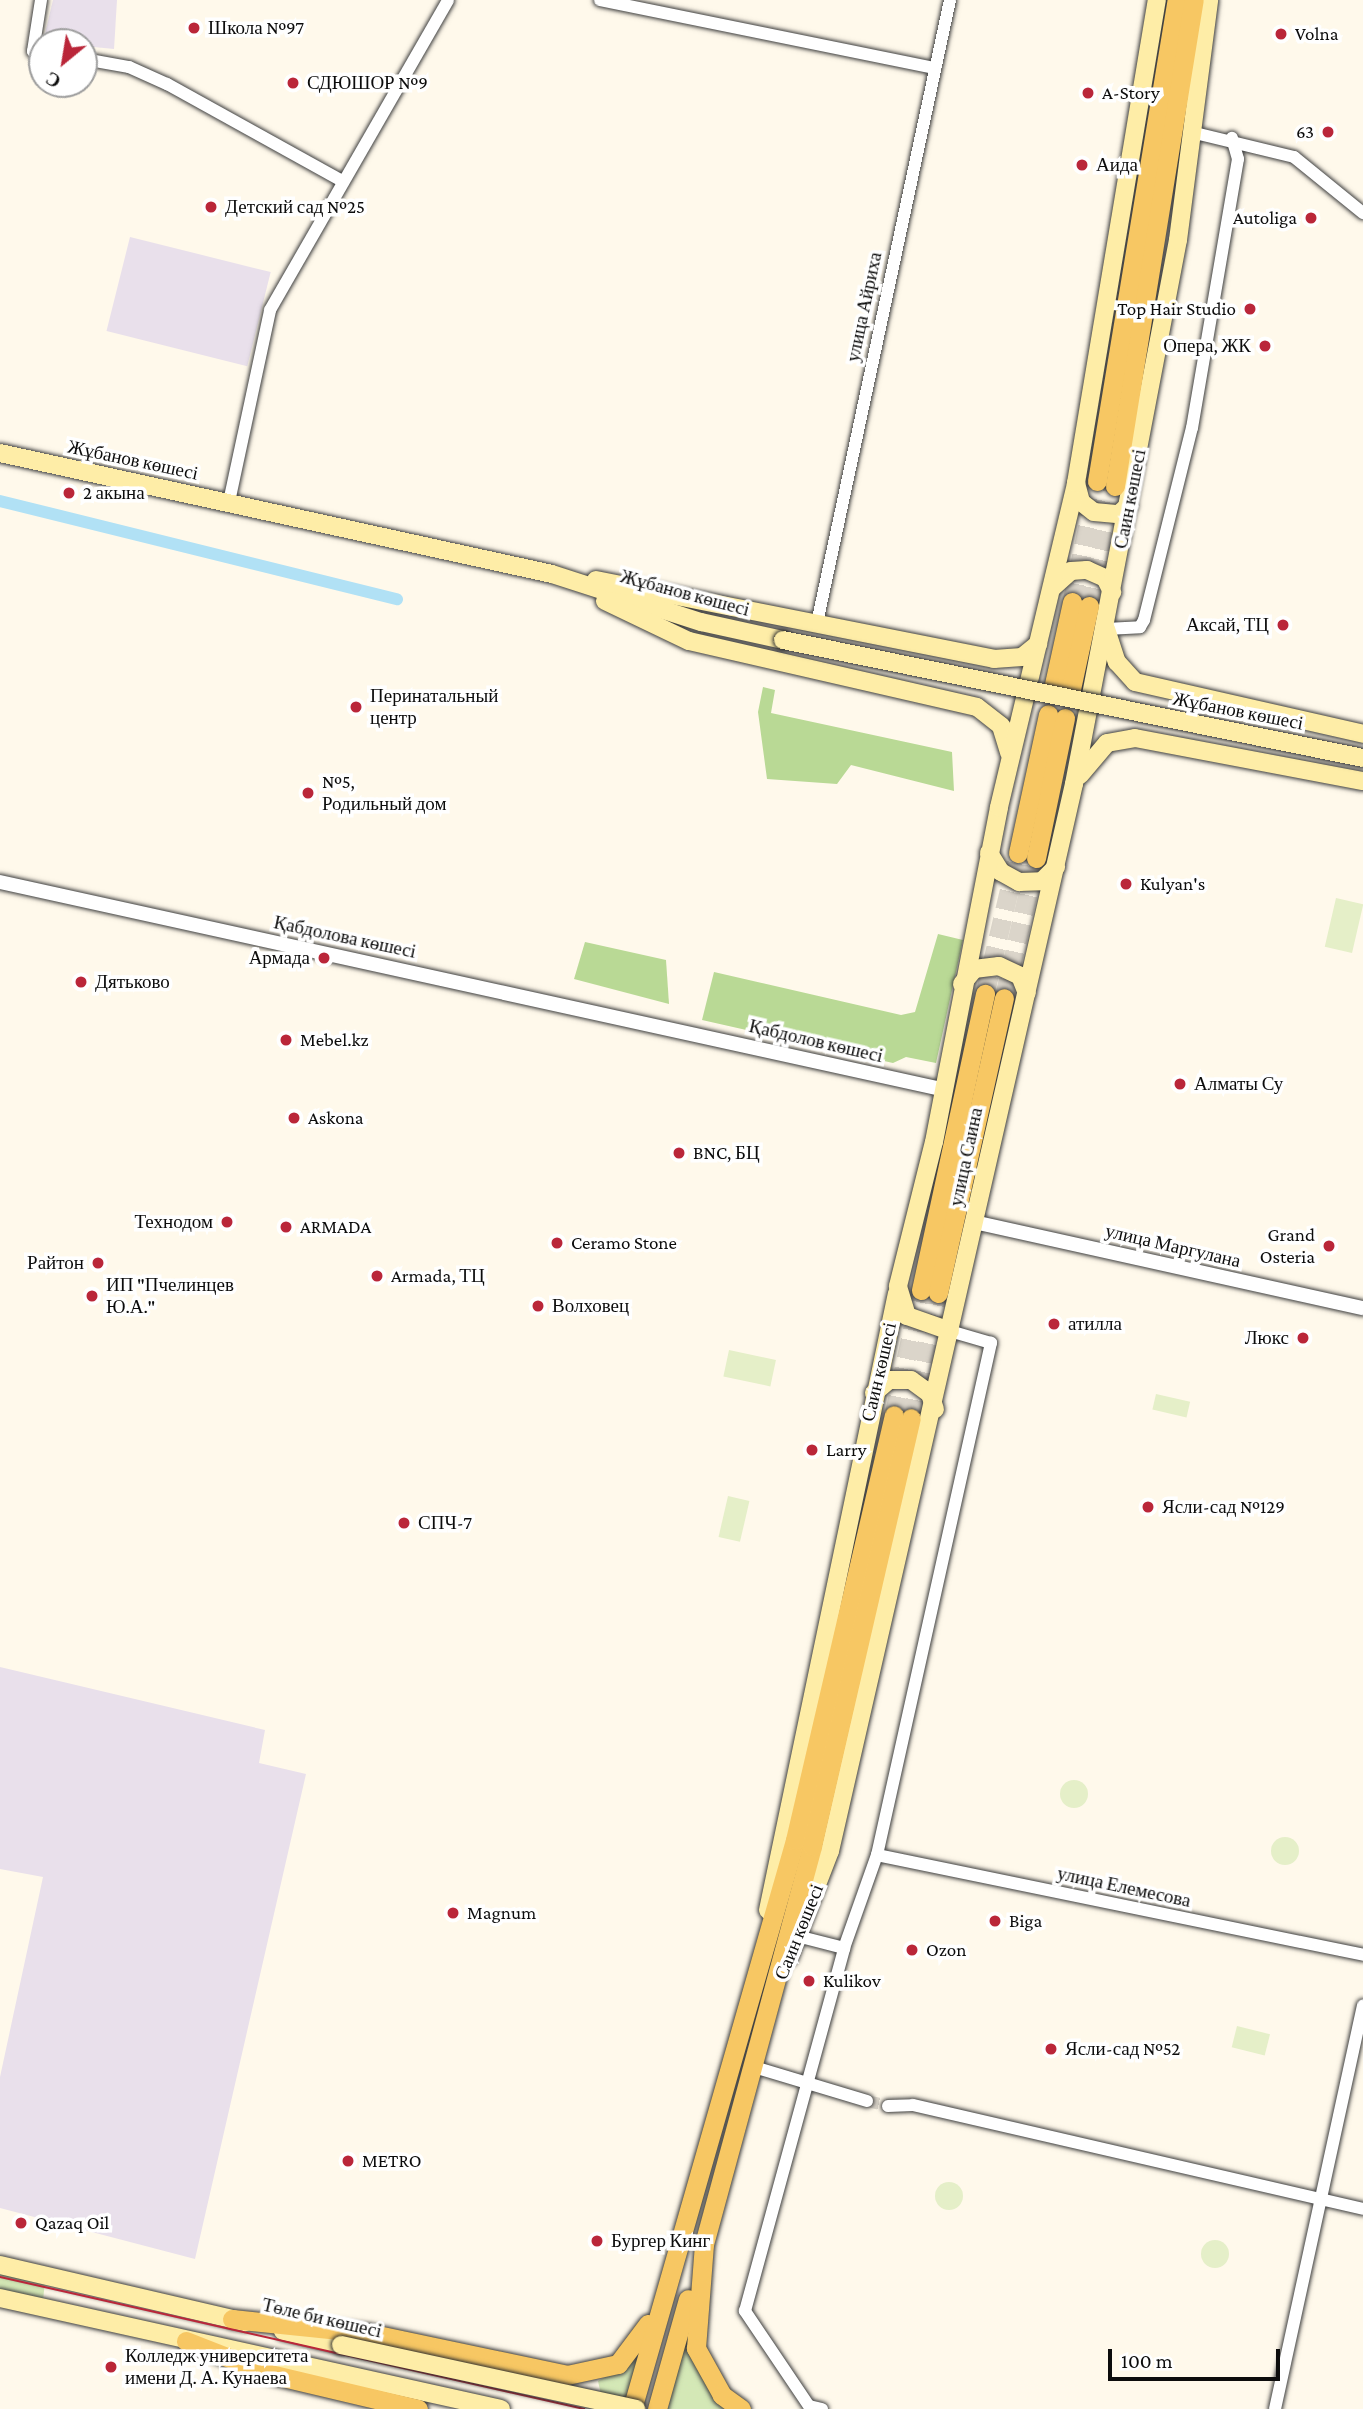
<!DOCTYPE html>
<html>
<head>
<meta charset="utf-8">
<style>
	body { margin:0 }
	#map { position:relative; width:1363px; height:2409px; overflow:hidden; background:#fff9eb; font-family:"Crimson Pro",serif }
	div>[style] { position:absolute }
	[style*='--x'] { left:calc(var(--x)*1px); top:calc(var(--y)*1px); width:calc(var(--w)*1px); rotate:calc(var(--a)*1deg) }
	.industrial>* { inset:0; background:#e9e0eb; transform-origin:0 0 }
	.green>* { inset:0; background:#d4e8b6 }
	.forest>* { inset:0; background:#b9d995 }
	.pitch>* { inset:0; background:#e5efc8; transform-origin:0 0 }
	.round { border-radius:50% }
	.canal>* { height:12px; margin:-6px; padding:0 6px; transform-origin:6px; border-radius:6px; background:#b1e1f5 }
	.minor-tunnel>* { height:12px; margin-top:-6px; transform-origin:0; background:repeating-linear-gradient(90deg,#dbd5ca 0 12px,transparent 0 18px) }
	.primary-tunnel>* { height:19px; margin-top:-9.5px; transform-origin:0; background:repeating-linear-gradient(90deg,#dbd5ca 0 19px,transparent 0 29px) }
	.roads { filter:drop-shadow(0 0 2px #3f3f3f) drop-shadow(0 0 2px #3f3f3f) }
	.minor>* { height:12px; margin:-6px; padding:0 6px; transform-origin:6px; border-radius:6px; background:#fff }
	.tertiary>* { height:14px; margin:-7px; padding:0 7px; transform-origin:7px; border-radius:7px; background:#fff }
	.secondary>* { height:18px; margin:-9px; padding:0 9px; transform-origin:9px; border-radius:9px; background:#feeda7 }
	.primary>* { height:19px; margin:-9.5px; padding:0 9.5px; transform-origin:9.5px; border-radius:9.5px; background:#f7c763 }
	.tram>* { height:2px; margin:-1px; padding:0 1px; transform-origin:1px; border-radius:1px; background:#ba2639 }
	.bridges { filter:drop-shadow(0 0 2px #2e2e2e) drop-shadow(0 0 2px #2e2e2e) }
	.secondary-bridge>* { height:18px; margin:-9px; padding:0 9px; transform-origin:9px; border-radius:9px; background:#feeda7 }
	.dots>* { width:19px; height:19px; translate:-50% -50%; box-sizing:border-box; border:4px solid #fff; border-radius:50% }
	span { translate:-50% -50%; white-space:nowrap; text-align:center; line-height:1.15; -webkit-text-stroke:7px #fff; paint-order:stroke }
	.poi-label { font-size:19px; color:#0c0c0c }
	.left { translate:0 -50%; text-align:left }
	.right { translate:-100% -50%; text-align:right }
	.street-label { font-size:19px; color:#0c0c0c }
	.north { position:absolute; left:28px; top:28px; width:70px; height:70px; box-sizing:border-box; background:#fff; border:2px solid #9e9e9e; border-radius:50%; rotate:210deg; font-size:19px; font-weight:700; line-height:28px; text-align:center; color:#0c0c0c }
	.north::after { content:''; display:block; margin:auto; width:24px; height:32px; background:#ba2639; clip-path:polygon(50% 0,100% 100%,50% 72%,0 100%) }
	.scale { position:absolute; left:1108px; top:2349px; width:172px; height:32px; box-sizing:border-box; border:4px solid #0c0c0c; border-top:0; padding-left:9px; font-size:21px; line-height:24px; white-space:nowrap; color:#0c0c0c; -webkit-text-stroke:5px #fff; paint-order:stroke }
</style>
</head>
<body>
<div id="map">
	<div class="industrial">
		<div style="clip-path:polygon(53px 0,117px 0,114px 49px,43px 42px)"></div>
		<div style="left:130px;top:237px;width:145px;height:97px;rotate:14deg"></div>
		<div style="clip-path:polygon(0 1667px,265px 1730px,259px 1763px,306px 1774px,195px 2259px,0 2208px,0 2077px,43px 1877px,0 1869px)"></div>
	</div>
	<div class="green">
		<div style="clip-path:polygon(0 2272px,45px 2282px,43px 2300px,0 2292px)"></div>
		<div style="clip-path:polygon(688px 2335px,701px 2376px,730px 2409px,667px 2409px)"></div>
		<div style="clip-path:polygon(641px 2357px,626px 2409px,602px 2399px,598px 2381px)"></div>
	</div>
	<div class="forest">
		<div style="clip-path:polygon(763px 687px,775px 690px,771px 713px,952px 752px,954px 791px,851px 765px,837px 784px,767px 779px,758px 712px)"></div>
		<div style="clip-path:polygon(938px 934px,963px 940px,936px 1063px,906px 1057px,893px 1063px,702px 1020px,714px 972px,901px 1015px,915px 1012px)"></div>
		<div style="clip-path:polygon(585px 942px,666px 960px,669px 1004px,574px 979px)"></div>
	</div>
	<div class="pitch">
		<div style="left:1336px;top:898px;width:28px;height:50px;rotate:13deg"></div>
		<div style="left:729px;top:1350px;width:48px;height:27px;rotate:12deg"></div>
		<div style="left:1156px;top:1394px;width:35px;height:16px;rotate:13deg"></div>
		<div style="left:728px;top:1496px;width:22px;height:42px;rotate:13deg"></div>
		<div class="round" style="left:1060px;top:1780px;width:28px;height:28px"></div>
		<div class="round" style="left:1271px;top:1837px;width:28px;height:28px"></div>
		<div style="left:1237px;top:2026px;width:34px;height:22px;rotate:14deg"></div>
		<div class="round" style="left:935px;top:2182px;width:28px;height:28px"></div>
		<div class="round" style="left:1201px;top:2240px;width:28px;height:28px"></div>
	</div>
	<div class="canal">
		<div style="--x:0;--y:501;--w:409;--a:13.9"></div>
	</div>
	<div class="minor-tunnel">
		<div style="--x:867;--y:2101;--w:22;--a:13"></div>
	</div>
	<div class="primary-tunnel">
		<div style="--x:1072;--y:602;--w:124;--a:-78.3"></div>
		<div style="--x:1089;--y:606;--w:123;--a:-77.8"></div>
		<div style="--x:985;--y:994;--w:145;--a:-76.8"></div>
		<div style="--x:1004;--y:998;--w:144;--a:-77.1"></div>
		<div style="--x:894;--y:1415;--w:128;--a:-77.8"></div>
		<div style="--x:911;--y:1418;--w:128;--a:-77.8"></div>
	</div>
	<div class="roads">
		<div class="minor">
			<div style="--x:41;--y:0;--w:52;--a:98.9"></div>
			<div style="--x:33;--y:51;--w:13;--a:45"></div>
			<div style="--x:600;--y:0;--w:342;--a:11.5"></div>
			<div style="--x:84;--y:59;--w:46;--a:10.1"></div>
			<div style="--x:129;--y:67;--w:42;--a:24.1"></div>
			<div style="--x:167;--y:84;--w:200;--a:29"></div>
			<div style="--x:1195;--y:133;--w:102;--a:13.6"></div>
			<div style="--x:1294;--y:157;--w:89;--a:39.1"></div>
			<div style="--x:229;--y:502;--w:196;--a:-77.9"></div>
			<div style="--x:270;--y:310;--w:357;--a:-60.1"></div>
			<div style="--x:817;--y:623;--w:637;--a:-77.95"></div>
			<div style="--x:1106;--y:629;--w:34;--a:-3"></div>
			<div style="--x:1140;--y:627;--w:8;--a:-60"></div>
			<div style="--x:1144;--y:620;--w:198;--a:-76"></div>
			<div style="--x:1192;--y:428;--w:273;--a:-80.3"></div>
			<div style="--x:1238;--y:159;--w:22;--a:-106"></div>
			<div style="--x:877;--y:1855;--w:496;--a:11.6"></div>
			<div style="--x:797;--y:1936;--w:49;--a:14.3"></div>
			<div style="--x:754;--y:2067;--w:118;--a:16.7"></div>
			<div style="--x:888;--y:2106;--w:25;--a:-2"></div>
			<div style="--x:913;--y:2105;--w:462;--a:13"></div>
			<div style="--x:822;--y:2409;--w:13;--a:-167"></div>
			<div style="--x:809;--y:2406;--w:115;--a:-124"></div>
			<div style="--x:745;--y:2311;--w:376;--a:-74.7"></div>
			<div style="--x:844;--y:1948;--w:99;--a:-70.5"></div>
			<div style="--x:877;--y:1855;--w:525;--a:-77.45"></div>
			<div style="--x:991;--y:1343;--w:43;--a:-163.7"></div>
			<div style="--x:1275;--y:2409;--w:413;--a:-77.7"></div>
		</div>
		<div class="tertiary">
			<div style="--x:0;--y:882;--w:963;--a:12.41"></div>
			<div style="--x:974;--y:1222;--w:398;--a:12.5"></div>
		</div>
		<div class="secondary">
			<div style="--x:0;--y:453;--w:565;--a:12.36"></div>
			<div style="--x:552;--y:574;--w:157;--a:17.9"></div>
			<div style="--x:701;--y:622;--w:84;--a:12.4"></div>
			<div style="--x:1076;--y:483;--w:20;--a:75"></div>
			<div style="--x:1081;--y:502;--w:16;--a:38"></div>
			<div style="--x:1094;--y:512;--w:25;--a:5"></div>
			<div style="--x:1119;--y:514;--w:13;--a:-42"></div>
			<div style="--x:596;--y:580;--w:406;--a:11.2"></div>
			<div style="--x:994;--y:659;--w:28;--a:-4"></div>
			<div style="--x:1022;--y:657;--w:21;--a:-39"></div>
			<div style="--x:1053;--y:587;--w:24;--a:-42"></div>
			<div style="--x:1071;--y:571;--w:16;--a:-4"></div>
			<div style="--x:1087;--y:570;--w:20;--a:24"></div>
			<div style="--x:1105;--y:578;--w:16;--a:63"></div>
			<div style="--x:605;--y:601;--w:93;--a:25.5"></div>
			<div style="--x:689;--y:641;--w:295;--a:12.9"></div>
			<div style="--x:977;--y:707;--w:31;--a:38"></div>
			<div style="--x:1001;--y:726;--w:28;--a:73"></div>
			<div style="--x:1106;--y:629;--w:35;--a:72"></div>
			<div style="--x:1117;--y:662;--w:27;--a:48"></div>
			<div style="--x:1135;--y:682;--w:234;--a:12.8"></div>
			<div style="--x:1080;--y:775;--w:42;--a:-49.8"></div>
			<div style="--x:1107;--y:743;--w:28;--a:-10"></div>
			<div style="--x:1135;--y:738;--w:232;--a:10.7"></div>
			<div style="--x:989;--y:853;--w:22;--a:58"></div>
			<div style="--x:1001;--y:872;--w:21;--a:29"></div>
			<div style="--x:1019;--y:882;--w:23;--a:-2"></div>
			<div style="--x:1042;--y:881;--w:20;--a:-45"></div>
			<div style="--x:962;--y:984;--w:19;--a:-51"></div>
			<div style="--x:974;--y:969;--w:25;--a:-7"></div>
			<div style="--x:999;--y:966;--w:23;--a:25"></div>
			<div style="--x:1020;--y:976;--w:18;--a:68"></div>
			<div style="--x:950;--y:1331;--w:46;--a:-160.8"></div>
			<div style="--x:907;--y:1316;--w:31;--a:-107"></div>
			<div style="--x:898;--y:1286;--w:148;--a:-76"></div>
			<div style="--x:934;--y:1142;--w:341;--a:-79"></div>
			<div style="--x:999;--y:807;--w:333;--a:-76.6"></div>
			<div style="--x:1076;--y:483;--w:490;--a:-80.5"></div>
			<div style="--x:874;--y:1393;--w:20;--a:-41"></div>
			<div style="--x:889;--y:1380;--w:22;--a:0"></div>
			<div style="--x:911;--y:1380;--w:24;--a:36"></div>
			<div style="--x:930;--y:1394;--w:16;--a:72"></div>
			<div style="--x:768;--y:1910;--w:630;--a:-78.19"></div>
			<div style="--x:789;--y:1957;--w:114;--a:-68.9"></div>
			<div style="--x:830;--y:1851;--w:1095;--a:-77.12"></div>
			<div style="--x:1074;--y:784;--w:554;--a:-79.18"></div>
			<div style="--x:1178;--y:240;--w:242;--a:-82.6"></div>
			<div style="--x:0;--y:2265;--w:252;--a:13.1"></div>
			<div style="--x:0;--y:2298;--w:513;--a:12.49"></div>
			<div style="--x:283;--y:2331;--w:60;--a:13.6"></div>
		</div>
		<div class="primary">
			<div style="--x:1097;--y:481;--w:488;--a:-80.6"></div>
			<div style="--x:1115;--y:486;--w:492;--a:-80.8"></div>
			<div style="--x:1054;--y:684;--w:84;--a:-77.6"></div>
			<div style="--x:1071;--y:689;--w:85;--a:-77.8"></div>
			<div style="--x:1018;--y:853;--w:142;--a:-77.8"></div>
			<div style="--x:1036;--y:858;--w:143;--a:-78.3"></div>
			<div style="--x:921;--y:1290;--w:303;--a:-77.8"></div>
			<div style="--x:938;--y:1293;--w:302;--a:-77.4"></div>
			<div style="--x:232;--y:2319;--w:137;--a:5.9"></div>
			<div style="--x:368;--y:2333;--w:203;--a:11.9"></div>
			<div style="--x:567;--y:2375;--w:52;--a:-12.2"></div>
			<div style="--x:618;--y:2364;--w:50;--a:-53.1"></div>
			<div style="--x:186;--y:2341;--w:90;--a:21.4"></div>
			<div style="--x:270;--y:2374;--w:152;--a:13.3"></div>
			<div style="--x:632;--y:2409;--w:592;--a:-74.01"></div>
			<div style="--x:795;--y:1840;--w:436;--a:-76.9"></div>
			<div style="--x:657;--y:2409;--w:114;--a:-74.3"></div>
			<div style="--x:741;--y:2409;--w:24;--a:-144"></div>
			<div style="--x:722;--y:2395;--w:54;--a:-119"></div>
			<div style="--x:696;--y:2348;--w:104;--a:-85.6"></div>
			<div style="--x:704;--y:2244;--w:412;--a:-74.8"></div>
			<div style="--x:812;--y:1846;--w:439;--a:-77"></div>
		</div>
	</div>
	<div class="tram">
		<div style="--x:0;--y:2277;--w:599;--a:12.74"></div>
	</div>
	<div class="bridges">
		<div class="secondary-bridge">
			<div style="--x:783;--y:640;--w:592;--a:11.5"></div>
			<div style="--x:341;--y:2345;--w:302;--a:12.2"></div>
		</div>
	</div>
	<div class="dots">
		<div style="left:194px;top:28px;background:#ba2639"></div>
		<div style="left:1281px;top:34px;background:#ba2639"></div>
		<div style="left:293px;top:83px;background:#ba2639"></div>
		<div style="left:1088px;top:93px;background:#ba2639"></div>
		<div style="left:1328px;top:132px;background:#ba2639"></div>
		<div style="left:1082px;top:165px;background:#ba2639"></div>
		<div style="left:211px;top:207px;background:#ba2639"></div>
		<div style="left:1311px;top:218px;background:#ba2639"></div>
		<div style="left:1250px;top:309px;background:#ba2639"></div>
		<div style="left:1265px;top:346px;background:#ba2639"></div>
		<div style="left:69px;top:493px;background:#ba2639"></div>
		<div style="left:1283px;top:625px;background:#ba2639"></div>
		<div style="left:356px;top:707px;background:#ba2639"></div>
		<div style="left:308px;top:793px;background:#ba2639"></div>
		<div style="left:1126px;top:884px;background:#ba2639"></div>
		<div style="left:324px;top:958px;background:#ba2639"></div>
		<div style="left:81px;top:982px;background:#ba2639"></div>
		<div style="left:286px;top:1040px;background:#ba2639"></div>
		<div style="left:1180px;top:1084px;background:#ba2639"></div>
		<div style="left:294px;top:1118px;background:#ba2639"></div>
		<div style="left:679px;top:1153px;background:#ba2639"></div>
		<div style="left:227px;top:1222px;background:#ba2639"></div>
		<div style="left:286px;top:1227px;background:#ba2639"></div>
		<div style="left:557px;top:1243px;background:#ba2639"></div>
		<div style="left:1329px;top:1246px;background:#ba2639"></div>
		<div style="left:98px;top:1263px;background:#ba2639"></div>
		<div style="left:377px;top:1276px;background:#ba2639"></div>
		<div style="left:92px;top:1296px;background:#ba2639"></div>
		<div style="left:538px;top:1306px;background:#ba2639"></div>
		<div style="left:1054px;top:1324px;background:#ba2639"></div>
		<div style="left:1303px;top:1338px;background:#ba2639"></div>
		<div style="left:812px;top:1450px;background:#ba2639"></div>
		<div style="left:1148px;top:1507px;background:#ba2639"></div>
		<div style="left:404px;top:1523px;background:#ba2639"></div>
		<div style="left:453px;top:1913px;background:#ba2639"></div>
		<div style="left:995px;top:1921px;background:#ba2639"></div>
		<div style="left:912px;top:1950px;background:#ba2639"></div>
		<div style="left:809px;top:1981px;background:#ba2639"></div>
		<div style="left:1051px;top:2049px;background:#ba2639"></div>
		<div style="left:348px;top:2161px;background:#ba2639"></div>
		<div style="left:21px;top:2223px;background:#ba2639"></div>
		<div style="left:597px;top:2241px;background:#ba2639"></div>
		<div style="left:111px;top:2367px;background:#ba2639"></div>
	</div>
	<div class="poi-label">
		<span class="left" style="left:208px;top:28px">Школа №97</span>
		<span class="left" style="left:1295px;top:34px">Volna</span>
		<span class="left" style="left:307px;top:83px">СДЮШОР №9</span>
		<span class="left" style="left:1102px;top:93px">A-Story</span>
		<span class="right" style="left:1314px;top:132px">63</span>
		<span class="left" style="left:1096px;top:165px">Аида</span>
		<span class="left" style="left:225px;top:207px">Детский сад №25</span>
		<span class="right" style="left:1297px;top:218px">Autoliga</span>
		<span class="right" style="left:1236px;top:309px">Top Hair Studio</span>
		<span class="right" style="left:1251px;top:346px">Опера, ЖК</span>
		<span class="left" style="left:83px;top:493px">2 акына</span>
		<span class="right" style="left:1269px;top:625px">Аксай, ТЦ</span>
		<span class="left" style="left:370px;top:707px">Перинатальный<br>центр</span>
		<span class="left" style="left:322px;top:793px">№5,<br>Родильный дом</span>
		<span class="left" style="left:1140px;top:884px">Kulyan's</span>
		<span class="right" style="left:310px;top:958px">Армада</span>
		<span class="left" style="left:95px;top:982px">Дятьково</span>
		<span class="left" style="left:300px;top:1040px">Mebel.kz</span>
		<span class="left" style="left:1194px;top:1084px">Алматы Су</span>
		<span class="left" style="left:308px;top:1118px">Askona</span>
		<span class="left" style="left:693px;top:1153px">BNC, БЦ</span>
		<span class="right" style="left:213px;top:1222px">Технодом</span>
		<span class="left" style="left:300px;top:1227px">ARMADA</span>
		<span class="right" style="left:1315px;top:1246px">Grand<br>Osteria</span>
		<span class="left" style="left:571px;top:1243px">Ceramo Stone</span>
		<span class="right" style="left:84px;top:1263px">Райтон</span>
		<span class="left" style="left:391px;top:1276px">Armada, ТЦ</span>
		<span class="left" style="left:106px;top:1296px">ИП "Пчелинцев<br>Ю.А."</span>
		<span class="left" style="left:552px;top:1306px">Волховец</span>
		<span class="left" style="left:1068px;top:1324px">атилла</span>
		<span class="right" style="left:1289px;top:1338px">Люкс</span>
		<span class="left" style="left:826px;top:1450px">Larry</span>
		<span class="left" style="left:1162px;top:1507px">Ясли-сад №129</span>
		<span class="left" style="left:418px;top:1523px">СПЧ-7</span>
		<span class="left" style="left:467px;top:1913px">Magnum</span>
		<span class="left" style="left:1009px;top:1921px">Biga</span>
		<span class="left" style="left:926px;top:1950px">Ozon</span>
		<span class="left" style="left:823px;top:1981px">Kulikov</span>
		<span class="left" style="left:1065px;top:2049px">Ясли-сад №52</span>
		<span class="left" style="left:362px;top:2161px">METRO</span>
		<span class="left" style="left:35px;top:2223px">Qazaq Oil</span>
		<span class="left" style="left:611px;top:2241px">Бургер Кинг</span>
		<span class="left" style="left:125px;top:2367px">Колледж университета<br>имени Д. А. Кунаева</span>
	</div>
	<div class="street-label">
		<span style="left:864px;top:307px;rotate:-78deg">улица Айриха</span>
		<span style="left:133px;top:460px;rotate:12deg">Жұбанов көшесі</span>
		<span style="left:1130px;top:499px;rotate:-79deg">Саин көшесі</span>
		<span style="left:685px;top:593px;rotate:15deg">Жұбанов көшесі</span>
		<span style="left:1238px;top:711px;rotate:11deg">Жұбанов көшесі</span>
		<span style="left:345px;top:937px;rotate:12deg">Қабдолова көшесі</span>
		<span style="left:816px;top:1041px;rotate:13deg">Қабдолов көшесі</span>
		<span style="left:966px;top:1157px;rotate:-78deg">улица Саина</span>
		<span style="left:1173px;top:1246px;rotate:13deg">улица Маргулана</span>
		<span style="left:879px;top:1372px;rotate:-77deg">Саин көшесі</span>
		<span style="left:1124px;top:1887px;rotate:12deg">улица Елемесова</span>
		<span style="left:799px;top:1932px;rotate:-68deg">Саин көшесі</span>
		<span style="left:322px;top:2318px;rotate:13deg">Төле би көшесі</span>
	</div>
	<div class="north">С</div>
	<div class="scale">100 m</div>
</div>
</body>
</html>
